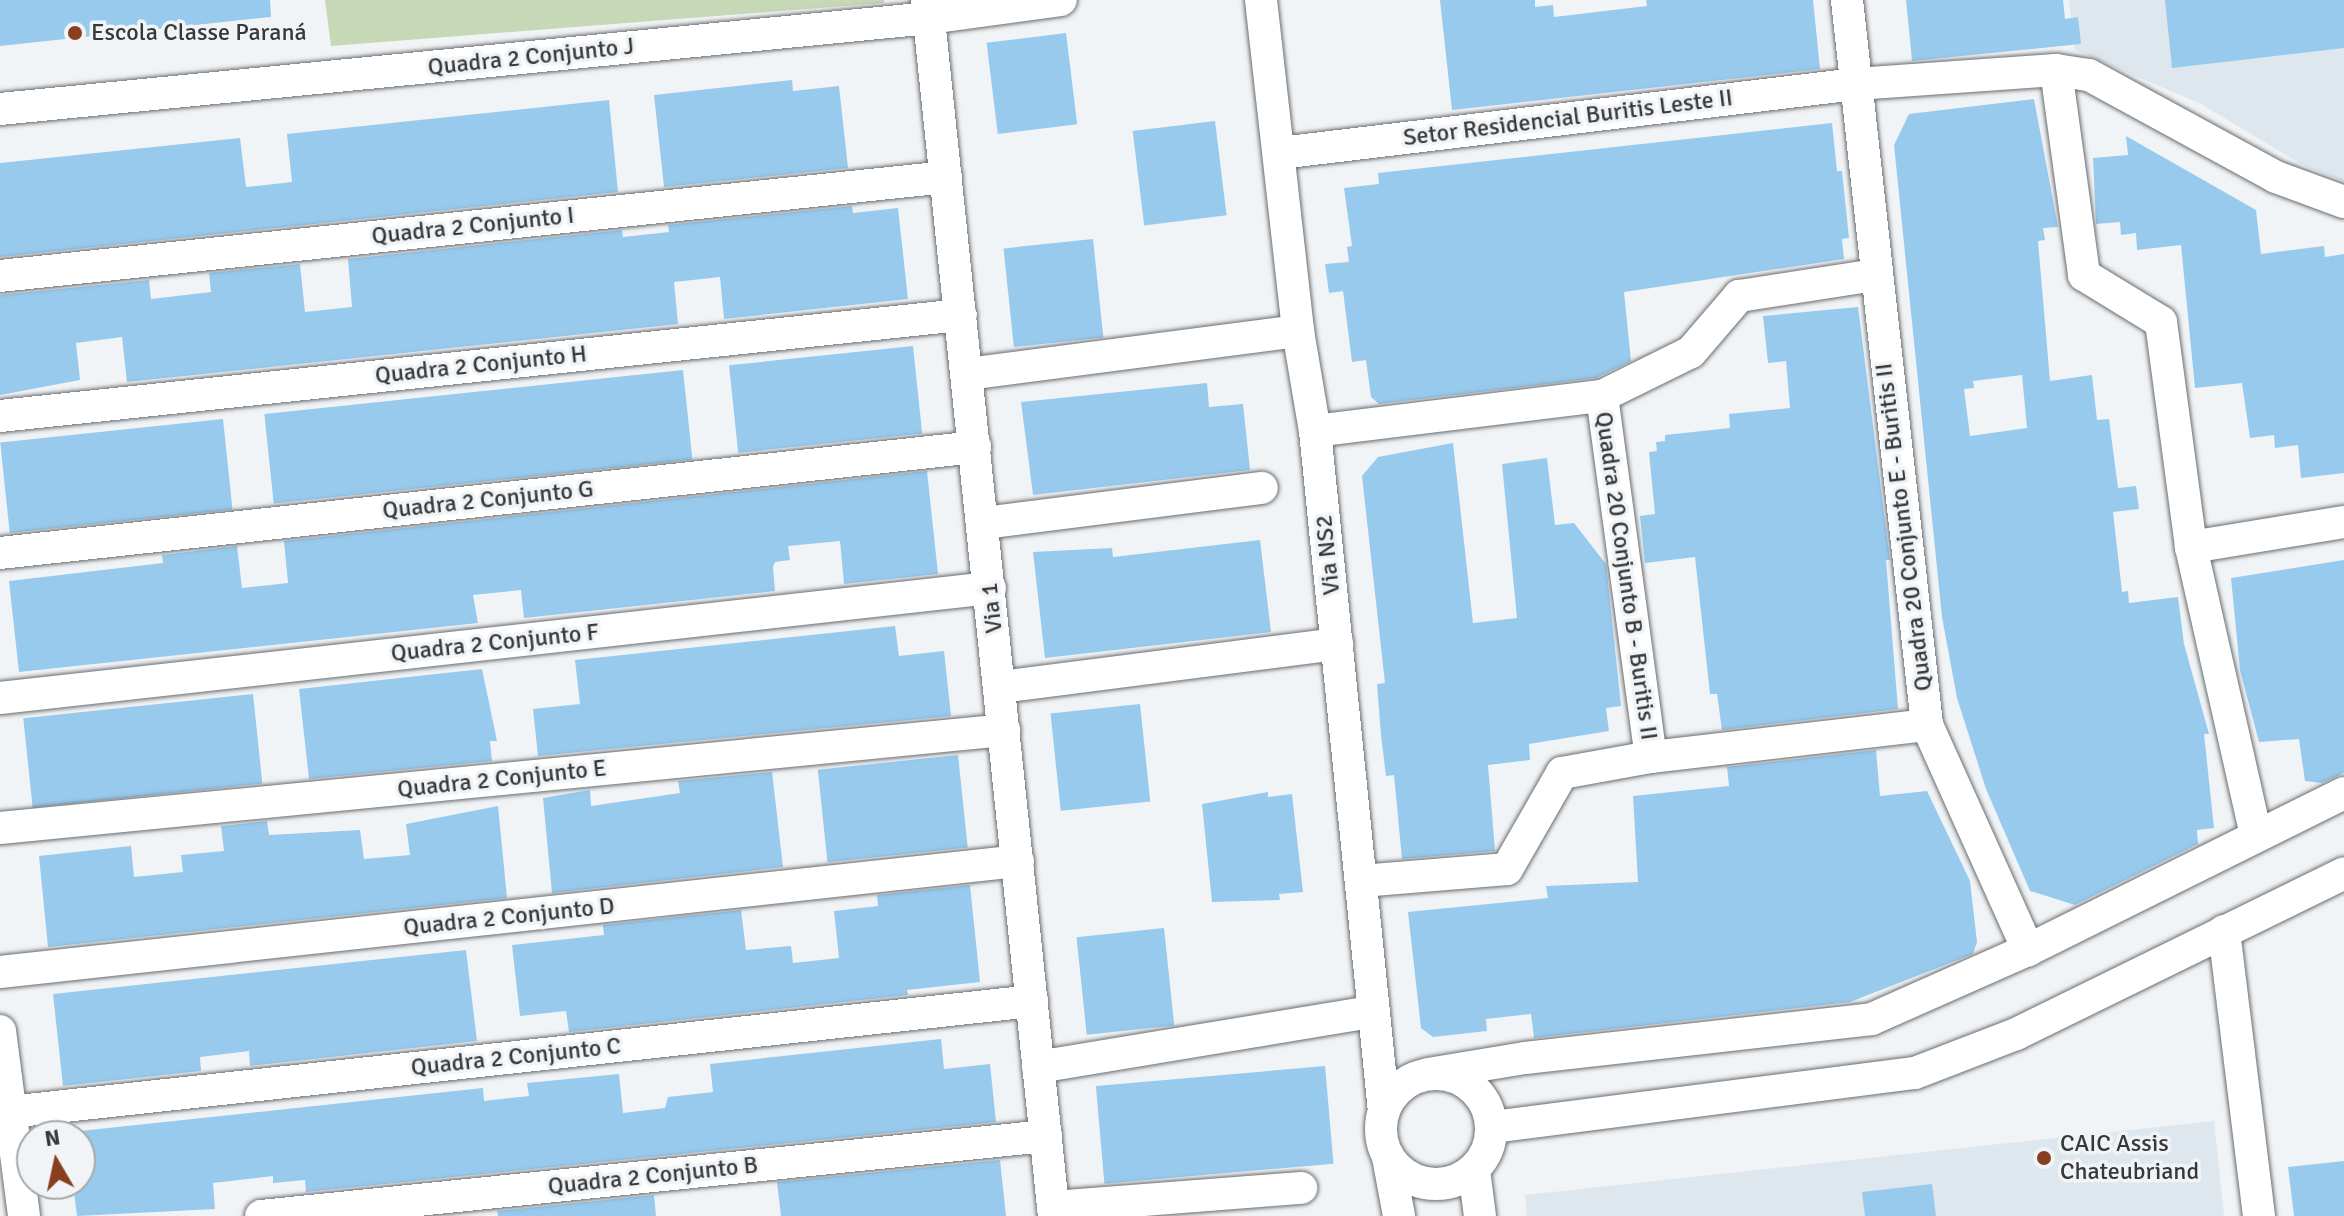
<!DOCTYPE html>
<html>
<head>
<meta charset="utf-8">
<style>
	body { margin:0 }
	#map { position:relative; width:2344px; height:1216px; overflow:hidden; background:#f1f4f7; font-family:Signika,sans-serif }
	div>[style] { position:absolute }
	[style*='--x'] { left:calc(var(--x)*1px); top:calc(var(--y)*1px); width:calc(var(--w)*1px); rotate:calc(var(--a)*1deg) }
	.built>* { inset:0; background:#dee7ee }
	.green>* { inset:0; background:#c7d8b7 }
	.building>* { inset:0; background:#98caed; transform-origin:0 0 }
	.roads { filter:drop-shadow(0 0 2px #6b6d6f) drop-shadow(0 0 2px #6b6d6f) }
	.minor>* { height:32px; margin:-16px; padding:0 16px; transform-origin:16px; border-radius:16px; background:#fff }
	.minor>.ring { margin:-16px; padding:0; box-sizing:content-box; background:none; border:32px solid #fff; border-radius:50% }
	.dots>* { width:22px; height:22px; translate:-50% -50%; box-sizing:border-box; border:4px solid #f1f4f7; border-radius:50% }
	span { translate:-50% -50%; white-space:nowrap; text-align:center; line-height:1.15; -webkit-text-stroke:7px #f1f4f7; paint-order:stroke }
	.poi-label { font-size:24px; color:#373839 }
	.left { translate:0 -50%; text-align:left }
	.street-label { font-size:24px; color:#373839 }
	.north { position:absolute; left:16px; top:1120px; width:80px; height:80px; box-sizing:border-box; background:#f1f4f7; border:2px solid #a7a9ab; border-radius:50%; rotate:351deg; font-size:22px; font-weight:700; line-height:32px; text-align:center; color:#373839 }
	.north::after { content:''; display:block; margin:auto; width:28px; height:36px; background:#873f1f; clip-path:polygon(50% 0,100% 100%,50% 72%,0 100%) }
</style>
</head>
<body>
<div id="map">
	<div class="built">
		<div style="clip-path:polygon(2069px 0,2344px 0,2344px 182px,2301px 164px,2201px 104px,2075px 50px)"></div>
		<div style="clip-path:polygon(2214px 1121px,2224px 1216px,1527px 1216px,1525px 1195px)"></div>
	</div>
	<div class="green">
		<div style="clip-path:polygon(325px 0,884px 0,884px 3px,331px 46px)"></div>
	</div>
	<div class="building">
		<div style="clip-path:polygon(0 0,270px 0,271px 17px,0 46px)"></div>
		<div style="clip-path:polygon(1440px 0,1535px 0,1535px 7px,1553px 5px,1554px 17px,1647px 6px,1646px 0,1813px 0,1820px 69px,1452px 110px)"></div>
		<div style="clip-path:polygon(1906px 0,2063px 0,2065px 19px,2078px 17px,2081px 44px,1912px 61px)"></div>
		<div style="clip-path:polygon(2165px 0,2344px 0,2344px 48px,2172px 68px)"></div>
		<div style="left:1066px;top:33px;width:92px;height:80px;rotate:83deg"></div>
		<div style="clip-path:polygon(792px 80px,793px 91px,839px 86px,848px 168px,664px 187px,654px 95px)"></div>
		<div style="clip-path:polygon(evenodd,2034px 99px,2058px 227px,2043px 228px,2045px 240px,2038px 241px,2050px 381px,2092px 375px,2097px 420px,2109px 419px,2118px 488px,2136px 486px,2139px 509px,2113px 512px,2122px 592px,2128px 591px,2129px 603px,2178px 597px,2184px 644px,2209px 734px,2204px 734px,2214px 828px,2197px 830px,2198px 844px,2075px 905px,2030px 891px,1986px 789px,1957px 698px,1942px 617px,1894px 145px,1909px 114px,2034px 99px,2022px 375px,2027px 428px,1970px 436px,1964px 389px,1974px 388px,1973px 381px,2022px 375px)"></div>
		<div style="clip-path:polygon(609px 100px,618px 192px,0 257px,0 163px,240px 138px,246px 187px,292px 182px,287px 134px)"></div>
		<div style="left:1215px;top:121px;width:95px;height:83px;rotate:83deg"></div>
		<div style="clip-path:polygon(1832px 123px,1837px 171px,1842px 171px,1849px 238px,1842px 239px,1844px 259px,1624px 292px,1631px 361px,1596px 378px,1379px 404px,1371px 397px,1366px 360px,1352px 362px,1343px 291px,1329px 293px,1325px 264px,1349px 262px,1347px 247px,1352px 246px,1344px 188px,1379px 184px,1378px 173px)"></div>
		<div style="clip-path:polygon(2126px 136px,2256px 210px,2261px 254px,2324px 246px,2325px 257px,2344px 254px,2344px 473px,2301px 478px,2298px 445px,2275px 448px,2274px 435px,2250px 438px,2242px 383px,2195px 388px,2181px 245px,2137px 250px,2136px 233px,2121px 235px,2120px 222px,2096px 224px,2093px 158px,2128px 155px)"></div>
		<div style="clip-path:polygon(852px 206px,853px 213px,898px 208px,908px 299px,724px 319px,720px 277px,674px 282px,678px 324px,127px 382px,122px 337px,76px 343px,80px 380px,0 395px,0 295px,149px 280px,151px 299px,211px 292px,209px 273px,300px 264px,305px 312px,352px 307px,348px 259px,622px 230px,623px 237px,669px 232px,668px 225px)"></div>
		<div style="left:1093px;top:239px;width:99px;height:90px;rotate:84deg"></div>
		<div style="clip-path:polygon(1858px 307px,1890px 560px,1886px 560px,1898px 709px,1722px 730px,1717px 694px,1710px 694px,1695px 557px,1645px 563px,1640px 516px,1655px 514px,1649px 452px,1657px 451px,1656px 442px,1665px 441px,1665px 435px,1730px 428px,1729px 414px,1790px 408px,1786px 361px,1768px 363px,1763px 316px)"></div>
		<div style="left:913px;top:346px;width:88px;height:185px;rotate:84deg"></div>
		<div style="left:683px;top:370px;width:90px;height:421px;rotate:84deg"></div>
		<div style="clip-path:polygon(1207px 383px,1209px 407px,1243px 404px,1250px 470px,1033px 495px,1021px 402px)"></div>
		<div style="left:223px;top:419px;width:91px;height:224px;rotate:84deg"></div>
		<div style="clip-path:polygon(1453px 443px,1473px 623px,1517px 618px,1502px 464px,1547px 458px,1555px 525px,1574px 523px,1606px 564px,1621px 706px,1606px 708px,1609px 731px,1529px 744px,1530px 760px,1488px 765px,1495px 851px,1402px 859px,1394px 775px,1386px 776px,1381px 735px,1377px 684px,1385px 683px,1362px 476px,1378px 457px)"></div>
		<div style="clip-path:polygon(927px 471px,938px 574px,844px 584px,840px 541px,788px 546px,790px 560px,775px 562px,773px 567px,775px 591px,524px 618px,521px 590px,473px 595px,478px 623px,19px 672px,9px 581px,163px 563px,162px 555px,237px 546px,242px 588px,288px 583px,284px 541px)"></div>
		<div style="clip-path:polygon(1260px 540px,1271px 632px,1045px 658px,1033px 552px,1112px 548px,1113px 557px)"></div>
		<div style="clip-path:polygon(2344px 560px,2344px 773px,2322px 783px,2305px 781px,2299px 739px,2259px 742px,2240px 670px,2231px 578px)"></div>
		<div style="clip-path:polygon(895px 626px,899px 656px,944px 651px,951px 716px,538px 756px,533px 709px,580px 704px,575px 660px)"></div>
		<div style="clip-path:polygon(482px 669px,497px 741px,490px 741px,492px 761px,309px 779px,299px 689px)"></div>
		<div style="left:253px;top:694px;width:90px;height:231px;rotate:84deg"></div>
		<div style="left:1140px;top:704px;width:98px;height:90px;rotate:84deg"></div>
		<div style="clip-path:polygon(1876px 750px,1880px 796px,1927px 791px,1970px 881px,1977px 942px,1973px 954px,1850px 1002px,1534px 1038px,1531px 1014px,1486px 1019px,1487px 1031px,1433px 1037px,1421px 1028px,1408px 912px,1548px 898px,1546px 886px,1638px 882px,1633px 796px,1729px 786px,1727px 767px)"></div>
		<div style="left:958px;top:755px;width:93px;height:141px;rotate:84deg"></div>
		<div style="clip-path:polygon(772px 772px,783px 867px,552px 893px,543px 798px,590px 790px,591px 806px,680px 793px,678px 781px)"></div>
		<div style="clip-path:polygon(1268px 792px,1268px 797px,1292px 794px,1303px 892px,1279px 894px,1280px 900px,1212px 902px,1202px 804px)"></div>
		<div style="clip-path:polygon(498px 806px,507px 898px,48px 947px,39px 856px,131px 846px,134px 877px,183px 872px,181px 855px,224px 851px,221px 826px,267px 821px,269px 835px,360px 830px,364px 859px,410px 855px,406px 824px)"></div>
		<div style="clip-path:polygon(970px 885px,980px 982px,907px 990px,908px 995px,569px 1032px,566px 1011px,520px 1016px,512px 945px,604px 935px,603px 925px,741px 910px,746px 950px,791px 946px,793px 963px,839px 958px,834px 911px,878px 906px,877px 895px)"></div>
		<div style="left:1164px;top:928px;width:98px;height:88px;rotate:84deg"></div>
		<div style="clip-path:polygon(466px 950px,477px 1041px,250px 1066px,249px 1051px,200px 1057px,201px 1071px,63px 1086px,53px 994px)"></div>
		<div style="clip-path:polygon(941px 1039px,944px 1069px,990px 1064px,996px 1122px,306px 1192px,305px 1180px,273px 1183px,273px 1176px,213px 1183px,215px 1209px,77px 1216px,73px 1184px,80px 1184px,80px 1131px,483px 1088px,484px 1101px,529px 1096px,527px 1083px,619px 1074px,623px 1113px,665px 1108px,668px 1097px,713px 1092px,710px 1064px)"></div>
		<div style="left:1325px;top:1066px;width:98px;height:230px;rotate:85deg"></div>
		<div style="clip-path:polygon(1000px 1160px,1006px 1216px,781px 1216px,777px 1182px)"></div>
		<div style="clip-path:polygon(2344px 1161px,2344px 1216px,2294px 1216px,2288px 1167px)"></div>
		<div style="clip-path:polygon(1932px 1184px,1936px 1216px,1865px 1216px,1862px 1192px)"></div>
		<div style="clip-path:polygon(654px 1195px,656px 1216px,498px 1216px,497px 1211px)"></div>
	</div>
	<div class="roads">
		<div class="minor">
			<div style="--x:927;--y:0;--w:1223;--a:84.04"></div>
			<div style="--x:1261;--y:0;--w:333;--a:83.6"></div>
			<div style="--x:1298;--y:331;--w:101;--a:80.4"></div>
			<div style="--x:1315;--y:431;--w:683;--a:84.21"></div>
			<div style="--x:1847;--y:0;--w:729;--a:83.7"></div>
			<div style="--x:1927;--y:725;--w:247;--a:65.8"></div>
			<div style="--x:2056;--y:70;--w:207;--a:82.2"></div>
			<div style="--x:2084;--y:275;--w:90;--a:31.4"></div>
			<div style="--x:2161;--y:322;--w:227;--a:82.4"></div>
			<div style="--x:2191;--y:547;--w:295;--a:77.3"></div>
			<div style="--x:0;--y:109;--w:933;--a:-5.59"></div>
			<div style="--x:929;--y:18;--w:133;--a:-7.8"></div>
			<div style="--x:1280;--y:153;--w:580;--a:-6.83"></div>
			<div style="--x:1856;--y:84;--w:200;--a:-4"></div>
			<div style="--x:2056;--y:70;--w:33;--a:9"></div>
			<div style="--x:2089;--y:75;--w:213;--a:28.6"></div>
			<div style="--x:2276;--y:177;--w:72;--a:20.2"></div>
			<div style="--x:0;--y:276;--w:951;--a:-5.97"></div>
			<div style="--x:967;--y:374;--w:334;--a:-7.4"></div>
			<div style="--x:1602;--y:396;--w:364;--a:82.3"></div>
			<div style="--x:0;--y:416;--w:966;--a:-6"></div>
			<div style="--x:1315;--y:431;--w:289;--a:-7"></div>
			<div style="--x:1602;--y:396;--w:99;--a:-26.3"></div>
			<div style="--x:1691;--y:352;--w:74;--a:-49.4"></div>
			<div style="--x:1739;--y:296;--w:138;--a:-8.8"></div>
			<div style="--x:983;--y:523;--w:281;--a:-7.2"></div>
			<div style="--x:2191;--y:547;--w:155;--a:-9.3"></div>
			<div style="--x:0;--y:553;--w:981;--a:-6.2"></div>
			<div style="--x:1000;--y:687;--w:340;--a:-7.3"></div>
			<div style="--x:0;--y:698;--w:996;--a:-6.34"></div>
			<div style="--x:0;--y:828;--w:1009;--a:-5.57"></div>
			<div style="--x:1362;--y:881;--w:145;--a:-4.7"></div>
			<div style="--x:1507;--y:869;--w:111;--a:-60.2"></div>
			<div style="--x:1562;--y:773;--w:90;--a:-10.2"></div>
			<div style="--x:1651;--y:757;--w:278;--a:-6.6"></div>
			<div style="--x:2224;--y:931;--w:287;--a:83"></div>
			<div style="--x:0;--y:972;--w:1024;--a:-6.22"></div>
			<div style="--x:0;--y:1031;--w:187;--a:82.6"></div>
			<div style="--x:1038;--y:1067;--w:338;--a:-9.4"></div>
			<div style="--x:1428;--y:1074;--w:98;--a:-9.4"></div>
			<div style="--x:1525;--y:1058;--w:349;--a:-6.4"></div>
			<div style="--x:1872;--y:1019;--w:171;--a:-23.9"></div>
			<div style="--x:2028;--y:950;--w:353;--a:-26.4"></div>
			<div class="ring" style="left:1381px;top:1074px;width:78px;height:78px"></div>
			<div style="--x:0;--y:1113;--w:1038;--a:-6.19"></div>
			<div style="--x:1492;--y:1127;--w:426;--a:-7.3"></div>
			<div style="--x:1915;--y:1073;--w:108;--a:-21.1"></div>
			<div style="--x:2016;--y:1034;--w:365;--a:-26.1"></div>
			<div style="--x:1388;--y:1157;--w:60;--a:79.4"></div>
			<div style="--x:1474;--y:1170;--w:46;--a:82.6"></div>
			<div style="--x:1053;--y:1207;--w:249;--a:-4.4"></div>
			<div style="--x:261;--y:1216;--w:789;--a:-5.82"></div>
		</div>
	</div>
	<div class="dots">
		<div style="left:75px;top:33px;background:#873f1f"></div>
		<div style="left:2044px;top:1158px;background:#873f1f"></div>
	</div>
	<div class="poi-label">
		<span class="left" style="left:91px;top:33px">Escola Classe Paraná</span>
		<span class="left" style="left:2060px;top:1158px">CAIC Assis<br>Chateubriand</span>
	</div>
	<div class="street-label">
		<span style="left:531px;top:57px;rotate:-6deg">Quadra 2 Conjunto J</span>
		<span style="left:1568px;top:118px;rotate:-7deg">Setor Residencial Buritis Leste II</span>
		<span style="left:473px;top:226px;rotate:-6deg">Quadra 2 Conjunto I</span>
		<span style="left:481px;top:365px;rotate:-6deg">Quadra 2 Conjunto H</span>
		<span style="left:488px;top:500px;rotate:-6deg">Quadra 2 Conjunto G</span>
		<span style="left:1904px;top:527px;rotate:-97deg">Quadra 20 Conjunto E - Buritis II</span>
		<span style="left:1328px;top:555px;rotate:-96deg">Via NS2</span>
		<span style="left:1626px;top:576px;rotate:82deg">Quadra 20 Conjunto B - Buritis II</span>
		<span style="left:992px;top:608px;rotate:-96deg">Via 1</span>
		<span style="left:495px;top:643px;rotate:-6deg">Quadra 2 Conjunto F</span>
		<span style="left:502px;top:779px;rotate:-6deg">Quadra 2 Conjunto E</span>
		<span style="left:509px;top:917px;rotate:-6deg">Quadra 2 Conjunto D</span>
		<span style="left:516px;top:1057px;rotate:-6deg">Quadra 2 Conjunto C</span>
		<span style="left:653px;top:1176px;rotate:-6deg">Quadra 2 Conjunto B</span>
	</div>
	<div class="north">N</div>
</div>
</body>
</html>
